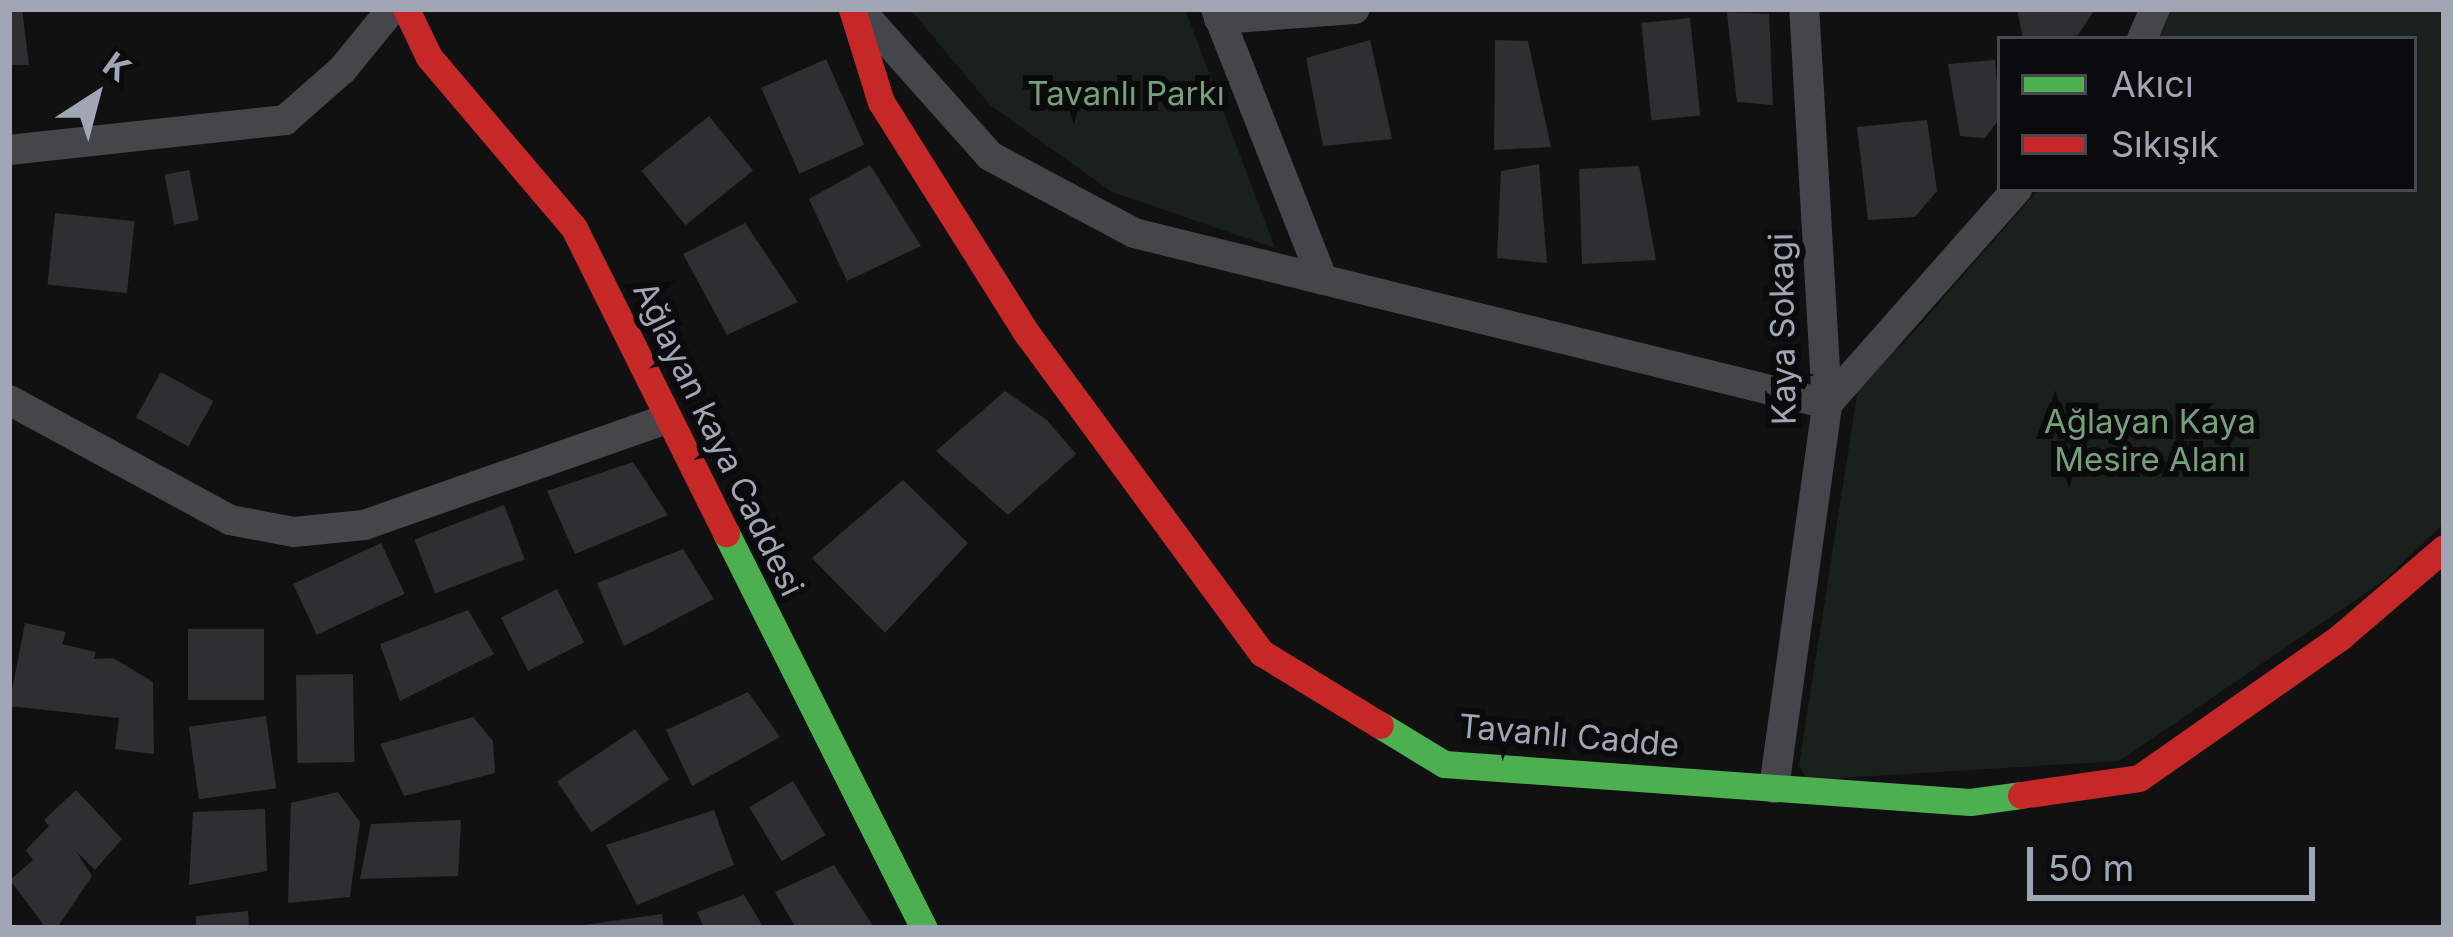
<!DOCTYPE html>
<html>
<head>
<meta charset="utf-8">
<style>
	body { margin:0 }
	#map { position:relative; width:2453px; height:937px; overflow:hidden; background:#111; font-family:Inter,sans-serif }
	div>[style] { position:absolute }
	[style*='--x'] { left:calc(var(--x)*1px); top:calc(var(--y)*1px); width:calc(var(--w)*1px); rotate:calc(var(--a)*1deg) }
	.green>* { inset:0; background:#1a201b }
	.building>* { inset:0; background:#2f2f31; transform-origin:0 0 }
	.street>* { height:30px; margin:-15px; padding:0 15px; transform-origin:15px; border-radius:15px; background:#45464a }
	.fast>* { height:27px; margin:-13.5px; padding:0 13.5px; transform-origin:13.5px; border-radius:13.5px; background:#4caf50 }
	.jam>* { height:27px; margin:-13.5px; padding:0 13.5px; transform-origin:13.5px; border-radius:13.5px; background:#c62828 }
	span { translate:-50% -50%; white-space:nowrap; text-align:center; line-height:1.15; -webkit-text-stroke:12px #0b0b0d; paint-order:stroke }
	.park-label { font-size:33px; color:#76a07a }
	.street-label { font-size:33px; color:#a1a6b4 }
	.frame { position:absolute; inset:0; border:12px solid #a1a6b4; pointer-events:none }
	.legend { position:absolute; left:1997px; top:36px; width:420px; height:156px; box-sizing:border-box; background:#0b0b0d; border:3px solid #474950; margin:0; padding:15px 21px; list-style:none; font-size:36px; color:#a1a6b4 }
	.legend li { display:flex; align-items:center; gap:24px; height:60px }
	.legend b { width:60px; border:3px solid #474950 }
	.north { position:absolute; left:36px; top:36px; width:120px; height:120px; -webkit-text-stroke:9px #0b0b0d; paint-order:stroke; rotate:36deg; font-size:33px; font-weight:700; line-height:48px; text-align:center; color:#a1a6b4 }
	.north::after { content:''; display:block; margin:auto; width:42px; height:54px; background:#a1a6b4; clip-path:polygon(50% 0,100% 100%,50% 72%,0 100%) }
	.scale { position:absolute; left:2027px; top:847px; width:288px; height:54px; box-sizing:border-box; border:6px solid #a1a6b4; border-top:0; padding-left:15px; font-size:36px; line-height:42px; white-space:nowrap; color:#a1a6b4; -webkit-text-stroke:9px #0b0b0d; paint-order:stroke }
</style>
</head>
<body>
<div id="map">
	<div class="green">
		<div style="clip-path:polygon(910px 9px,1185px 9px,1275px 248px,1112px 192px,990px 105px)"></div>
		<div style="clip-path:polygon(2155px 9px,2444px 9px,2444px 523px,2385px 580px,2119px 761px,1807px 780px,1799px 765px,1860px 376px,1903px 344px,2039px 189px,2414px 189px,2414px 39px,2153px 39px)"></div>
	</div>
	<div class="building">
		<div style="clip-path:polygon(9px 9px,22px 9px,29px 65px,9px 65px)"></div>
		<div style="clip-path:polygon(2017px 9px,2095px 9px,2078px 35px,2057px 39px,2023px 39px)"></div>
		<div style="clip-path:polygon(1727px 12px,1769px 14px,1773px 105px,1737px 102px)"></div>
		<div style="left:1690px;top:18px;width:98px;height:49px;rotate:84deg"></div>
		<div style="clip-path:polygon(1370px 40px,1392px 139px,1323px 146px,1306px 58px)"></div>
		<div style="clip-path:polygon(1495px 40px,1528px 41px,1551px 147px,1494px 150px)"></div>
		<div style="left:826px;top:59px;width:94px;height:71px;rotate:66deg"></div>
		<div style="clip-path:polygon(1995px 60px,2000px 118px,1985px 138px,1960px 136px,1948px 64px)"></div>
		<div style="left:709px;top:116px;width:70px;height:87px;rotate:51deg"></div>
		<div style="clip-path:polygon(1927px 120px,1937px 191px,1915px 217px,1868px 220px,1857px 127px)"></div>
		<div style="clip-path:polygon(1539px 164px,1547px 263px,1497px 258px,1501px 171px)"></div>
		<div style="clip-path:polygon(870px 165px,921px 246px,847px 281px,809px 199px)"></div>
		<div style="clip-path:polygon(1639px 166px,1656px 260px,1582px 264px,1579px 169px)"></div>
		<div style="left:189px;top:170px;width:51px;height:25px;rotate:79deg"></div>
		<div style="left:55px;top:213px;width:80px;height:72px;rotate:6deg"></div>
		<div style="clip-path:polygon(745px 223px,798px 302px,727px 335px,683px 254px)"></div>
		<div style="left:161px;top:372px;width:60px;height:52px;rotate:29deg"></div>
		<div style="clip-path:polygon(1005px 391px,1047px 420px,1076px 454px,1008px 515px,936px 451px)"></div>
		<div style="clip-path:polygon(633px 462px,668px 515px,575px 554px,547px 491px)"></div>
		<div style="clip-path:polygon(903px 480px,968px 543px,885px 633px,812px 558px)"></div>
		<div style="left:504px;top:505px;width:58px;height:96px;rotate:69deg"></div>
		<div style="left:381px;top:543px;width:56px;height:97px;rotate:65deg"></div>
		<div style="clip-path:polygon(683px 549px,714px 599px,624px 646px,597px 583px)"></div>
		<div style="left:557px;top:589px;width:60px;height:63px;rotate:63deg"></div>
		<div style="clip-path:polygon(468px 610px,494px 654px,400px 701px,380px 644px)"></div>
		<div style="clip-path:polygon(25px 623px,66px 632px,62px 644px,96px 652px,94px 659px,113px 658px,153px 682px,154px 754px,115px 749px,119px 718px,9px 706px)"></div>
		<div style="left:188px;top:629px;width:76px;height:71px"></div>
		<div style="left:353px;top:674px;width:88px;height:57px;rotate:89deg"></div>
		<div style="clip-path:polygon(748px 692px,780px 737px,692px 786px,666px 730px)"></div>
		<div style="left:266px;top:716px;width:73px;height:78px;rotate:82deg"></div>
		<div style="clip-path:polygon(473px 717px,493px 741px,495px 773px,404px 796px,380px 744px)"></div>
		<div style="left:635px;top:729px;width:61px;height:94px;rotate:56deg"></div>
		<div style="left:793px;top:781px;width:63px;height:51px;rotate:59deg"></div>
		<div style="clip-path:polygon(76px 790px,122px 839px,95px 870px,76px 851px,92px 876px,57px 928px,46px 928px,10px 880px,33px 860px,26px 850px,49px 826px,44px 820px)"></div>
		<div style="clip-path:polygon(338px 792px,360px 822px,350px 897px,288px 903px,291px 803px)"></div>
		<div style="clip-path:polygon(265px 809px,267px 871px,189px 885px,193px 812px)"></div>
		<div style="clip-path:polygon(714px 810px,734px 865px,637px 905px,606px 845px)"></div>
		<div style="clip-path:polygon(461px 820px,458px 876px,360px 879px,371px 824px)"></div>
		<div style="clip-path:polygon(834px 865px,873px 926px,796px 928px,775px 892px)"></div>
		<div style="clip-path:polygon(744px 895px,764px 928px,704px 928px,697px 912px)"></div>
		<div style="clip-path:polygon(248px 911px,249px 928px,196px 928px,196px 916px)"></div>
		<div style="clip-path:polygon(662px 914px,664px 928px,585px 928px,584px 925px)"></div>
	</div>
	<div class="street">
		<div style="--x:859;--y:9;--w:197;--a:48.3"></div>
		<div style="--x:990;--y:156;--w:163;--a:28.1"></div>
		<div style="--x:1134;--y:233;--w:714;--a:13.86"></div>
		<div style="--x:1827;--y:404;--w:287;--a:-48.5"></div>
		<div style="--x:1216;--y:9;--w:291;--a:68.5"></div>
		<div style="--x:1219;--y:19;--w:136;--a:-4.2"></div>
		<div style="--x:2142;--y:39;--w:33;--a:-67"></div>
		<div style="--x:9;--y:150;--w:278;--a:-6.2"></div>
		<div style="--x:285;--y:120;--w:76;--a:-41.3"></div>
		<div style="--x:342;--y:70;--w:79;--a:-50.7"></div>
		<div style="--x:9;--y:400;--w:251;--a:28.5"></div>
		<div style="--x:230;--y:520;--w:65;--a:10.6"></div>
		<div style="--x:294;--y:532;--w:70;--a:-5.7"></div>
		<div style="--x:364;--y:525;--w:321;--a:-19.3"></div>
		<div style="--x:1774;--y:788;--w:388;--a:-82.1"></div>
		<div style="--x:1827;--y:404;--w:396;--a:-93.3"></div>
	</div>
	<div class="fast">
		<div style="--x:726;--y:533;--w:442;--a:63.4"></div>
		<div style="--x:1380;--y:725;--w:75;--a:31.4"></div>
		<div style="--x:1444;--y:764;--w:527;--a:4.13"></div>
		<div style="--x:1970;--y:802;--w:51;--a:-7.8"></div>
	</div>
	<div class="jam">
		<div style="--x:406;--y:9;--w:53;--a:64.4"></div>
		<div style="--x:429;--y:57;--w:224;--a:49.7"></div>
		<div style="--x:574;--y:228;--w:341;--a:63.5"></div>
		<div style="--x:852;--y:9;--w:97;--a:72.7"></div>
		<div style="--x:881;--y:102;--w:275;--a:57.8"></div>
		<div style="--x:1028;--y:335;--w:395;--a:53.7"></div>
		<div style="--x:1262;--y:653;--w:138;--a:31.4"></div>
		<div style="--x:2021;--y:795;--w:119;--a:-8.2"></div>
		<div style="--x:2139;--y:778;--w:244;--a:-35"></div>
		<div style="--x:2339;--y:638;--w:138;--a:-40.6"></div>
	</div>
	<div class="park-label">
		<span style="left:1126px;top:94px">Tavanlı Parkı</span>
		<span style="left:2150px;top:441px">Ağlayan Kaya<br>Mesire Alanı</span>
	</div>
	<div class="street-label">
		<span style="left:1783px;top:329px;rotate:-91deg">Kaya Sokagi</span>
		<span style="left:718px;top:439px;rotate:64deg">Ağlayan kaya Caddesi</span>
		<span style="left:1569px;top:736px;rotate:5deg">Tavanlı Cadde</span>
	</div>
	<div class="frame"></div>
	<ul class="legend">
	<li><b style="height:15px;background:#4caf50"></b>Akıcı</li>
	<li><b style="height:15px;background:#c62828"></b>Sıkışık</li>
	</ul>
	<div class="north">K</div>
	<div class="scale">50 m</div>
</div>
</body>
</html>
